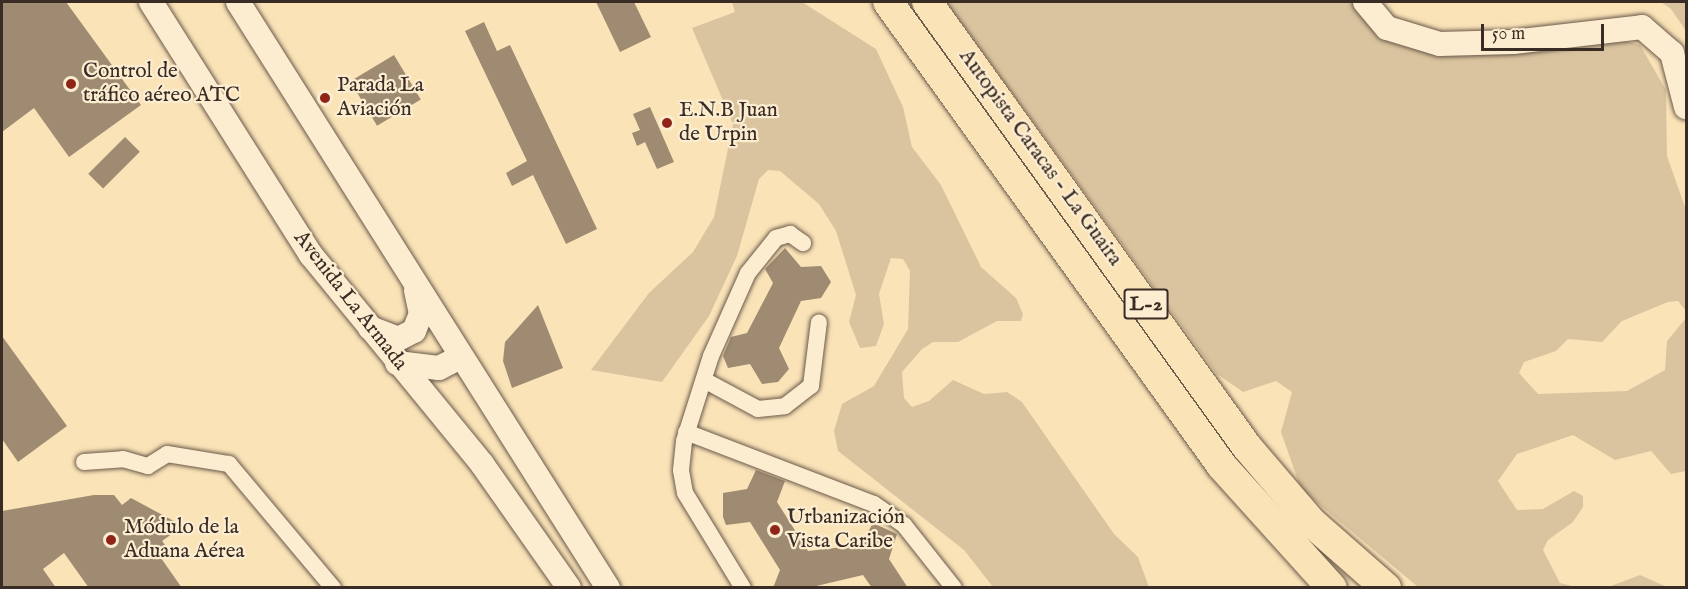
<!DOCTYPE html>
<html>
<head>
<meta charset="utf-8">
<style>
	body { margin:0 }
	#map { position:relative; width:1688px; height:589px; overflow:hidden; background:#fbe3b8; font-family:"IM FELL English",serif }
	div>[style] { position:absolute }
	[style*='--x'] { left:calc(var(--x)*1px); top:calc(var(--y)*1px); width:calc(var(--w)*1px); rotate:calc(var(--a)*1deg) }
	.green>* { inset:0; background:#dac49f }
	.building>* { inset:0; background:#9e8b71; transform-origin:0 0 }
	.roads { filter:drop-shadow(0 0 2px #6a5a4a) drop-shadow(0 0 2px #6a5a4a) }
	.street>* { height:16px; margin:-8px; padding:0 8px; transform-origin:8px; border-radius:8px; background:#fcedd1 }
	.secondary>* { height:24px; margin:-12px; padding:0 12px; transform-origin:12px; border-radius:12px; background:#fcedd1 }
	.highway>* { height:30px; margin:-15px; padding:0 15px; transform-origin:15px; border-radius:15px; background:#fbe3b8 }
	.dots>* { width:16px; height:16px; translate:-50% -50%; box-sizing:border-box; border:3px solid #fcedd1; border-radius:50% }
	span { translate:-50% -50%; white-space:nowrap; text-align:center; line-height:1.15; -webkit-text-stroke:4.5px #fcedd1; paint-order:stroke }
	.shield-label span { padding:2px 4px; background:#fcedd1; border:2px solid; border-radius:4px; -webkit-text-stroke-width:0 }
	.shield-label { font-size:20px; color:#392c25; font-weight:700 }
	.poi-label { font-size:21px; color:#392c25 }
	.left { translate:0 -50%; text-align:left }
	.street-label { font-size:21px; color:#392c25 }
	.frame { position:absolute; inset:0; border:3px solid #392c25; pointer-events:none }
	.scale { position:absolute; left:1481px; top:24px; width:123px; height:27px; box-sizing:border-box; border:3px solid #392c25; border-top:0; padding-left:8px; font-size:18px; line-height:21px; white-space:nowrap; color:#392c25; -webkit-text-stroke:4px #fcedd1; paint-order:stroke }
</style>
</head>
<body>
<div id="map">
	<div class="green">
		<div style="clip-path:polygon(732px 2px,802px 2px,876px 49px,903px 107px,912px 147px,941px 185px,981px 267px,1016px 298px,1023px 314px,1021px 321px,997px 321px,958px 342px,933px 342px,922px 349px,902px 372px,904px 398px,912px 407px,929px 401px,953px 380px,984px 394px,1007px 392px,1022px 402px,1114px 534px,1138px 557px,1149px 587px,993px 587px,964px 550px,838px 451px,834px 431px,842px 404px,874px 386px,908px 329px,910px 271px,903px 259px,891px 258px,879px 294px,884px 324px,876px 346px,860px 348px,849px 322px,856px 295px,836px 231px,819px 204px,780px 171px,768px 170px,759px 179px,737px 256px,709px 316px,662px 382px,591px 370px,649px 293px,693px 252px,714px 217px,733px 124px,692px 28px,735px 12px)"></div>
		<div style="clip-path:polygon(946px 2px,1362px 2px,1428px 52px,1543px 52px,1621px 40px,1640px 45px,1666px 90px,1667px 156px,1686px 210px,1686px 311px,1678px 301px,1668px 302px,1622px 321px,1602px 342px,1568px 339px,1556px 351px,1524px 362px,1519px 373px,1538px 394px,1627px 391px,1665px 370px,1667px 341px,1686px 318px,1686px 471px,1671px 474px,1651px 451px,1615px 460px,1573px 435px,1517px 454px,1498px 481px,1517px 510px,1543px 509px,1574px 491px,1583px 496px,1583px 507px,1573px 522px,1548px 540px,1543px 550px,1560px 583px,1576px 587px,1418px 587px,1301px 489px,1281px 432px,1292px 392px,1276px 381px,1243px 392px,1217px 374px)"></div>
		<div style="clip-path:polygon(1661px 2px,1686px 2px,1686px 31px,1671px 9px)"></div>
		<div style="clip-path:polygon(1640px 575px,1667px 587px,1608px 587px)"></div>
	</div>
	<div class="building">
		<div style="clip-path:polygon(2px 2px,66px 2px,141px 105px,69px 157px,34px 108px,2px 132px)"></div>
		<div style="clip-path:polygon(596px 2px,634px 2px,651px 37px,620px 52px)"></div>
		<div style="clip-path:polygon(484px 22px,497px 51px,510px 45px,597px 229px,566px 244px,533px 175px,512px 186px,506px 173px,527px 161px,465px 31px)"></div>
		<div style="left:394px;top:55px;width:52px;height:51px;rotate:59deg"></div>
		<div style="clip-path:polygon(650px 107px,674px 162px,657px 169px,645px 142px,637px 146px,632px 133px,640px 130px,633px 114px)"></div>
		<div style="left:125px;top:137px;width:21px;height:52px;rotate:45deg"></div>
		<div style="clip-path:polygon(785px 248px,801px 267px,821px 266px,831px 282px,821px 298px,801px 301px,779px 348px,789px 369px,778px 382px,762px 384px,750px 364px,728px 368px,723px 356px,731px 337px,747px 333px,773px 283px,765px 269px)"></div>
		<div style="clip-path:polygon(538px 305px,563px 368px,512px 388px,503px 361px,505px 342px)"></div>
		<div style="clip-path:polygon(2px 336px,67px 426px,18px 462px,2px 439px)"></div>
		<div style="clip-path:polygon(756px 470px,785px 481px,777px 502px,808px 551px,861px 545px,873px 523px,897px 534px,889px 559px,908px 588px,872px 588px,863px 575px,808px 588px,773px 588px,780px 570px,750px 522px,726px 525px,723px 517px,723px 493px,747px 489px)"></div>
		<div style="clip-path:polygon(94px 495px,114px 495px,122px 505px,131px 498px,183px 526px,162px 541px,170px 551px,161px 558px,182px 588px,89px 588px,64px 553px,43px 569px,56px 588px,2px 588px,2px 511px)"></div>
	</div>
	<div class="roads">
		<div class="street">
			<div style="--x:704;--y:380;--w:61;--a:28.2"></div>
			<div style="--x:758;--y:409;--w:27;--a:-6"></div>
			<div style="--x:785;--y:406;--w:33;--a:-38"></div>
			<div style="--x:811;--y:386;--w:64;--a:-82.9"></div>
			<div style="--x:686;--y:432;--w:201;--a:21"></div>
			<div style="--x:874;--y:504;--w:37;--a:35"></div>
			<div style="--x:904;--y:525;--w:80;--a:51.6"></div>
			<div style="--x:84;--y:462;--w:39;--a:-4"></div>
			<div style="--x:123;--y:459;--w:26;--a:16"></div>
			<div style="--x:148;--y:466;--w:22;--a:-32"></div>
			<div style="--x:167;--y:454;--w:63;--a:9.2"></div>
			<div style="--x:229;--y:464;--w:162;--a:50"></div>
			<div style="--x:743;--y:588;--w:111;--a:-121.4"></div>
			<div style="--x:685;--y:493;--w:23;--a:-100"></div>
			<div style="--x:681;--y:470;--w:29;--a:-84"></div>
			<div style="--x:684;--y:441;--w:89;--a:-72.4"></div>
			<div style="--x:711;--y:356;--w:91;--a:-66"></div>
			<div style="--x:748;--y:273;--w:45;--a:-51.3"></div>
			<div style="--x:776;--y:238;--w:15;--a:-16"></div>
			<div style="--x:790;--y:234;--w:16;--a:35"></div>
		</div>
		<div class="secondary">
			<div style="--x:151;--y:2;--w:299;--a:57.7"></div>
			<div style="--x:311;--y:255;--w:270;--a:50.7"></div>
			<div style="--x:482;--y:464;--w:151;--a:54.9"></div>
			<div style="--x:238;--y:2;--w:693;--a:57.73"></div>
			<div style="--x:1365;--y:2;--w:34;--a:50"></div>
			<div style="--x:1387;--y:28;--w:55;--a:16.8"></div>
			<div style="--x:1440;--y:44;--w:73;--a:-1.6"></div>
			<div style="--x:1513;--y:42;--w:130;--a:-6.6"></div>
			<div style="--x:1642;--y:27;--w:40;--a:41"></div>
			<div style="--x:1672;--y:53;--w:56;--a:75.5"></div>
			<div style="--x:370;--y:328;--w:30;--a:21"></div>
			<div style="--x:398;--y:339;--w:18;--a:-27"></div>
			<div style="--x:414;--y:331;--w:18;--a:-68"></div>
			<div style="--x:421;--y:314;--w:24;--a:-102"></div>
			<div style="--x:397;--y:363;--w:42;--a:6.8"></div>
			<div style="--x:439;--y:368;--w:25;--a:-27"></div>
		</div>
		<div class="highway">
			<div style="--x:888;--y:2;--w:572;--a:54.25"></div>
			<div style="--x:1222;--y:466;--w:164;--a:48"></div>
			<div style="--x:927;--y:2;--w:548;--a:54.28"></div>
			<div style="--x:1247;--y:447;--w:99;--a:49.5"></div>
			<div style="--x:1311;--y:522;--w:100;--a:41.3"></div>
		</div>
	</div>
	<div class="dots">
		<div style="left:71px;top:84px;background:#8f2418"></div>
		<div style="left:325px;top:98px;background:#8f2418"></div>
		<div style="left:667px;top:123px;background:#8f2418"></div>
		<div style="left:775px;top:530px;background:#8f2418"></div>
		<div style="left:111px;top:540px;background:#8f2418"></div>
	</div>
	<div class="shield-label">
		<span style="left:1146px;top:304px">L-2</span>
	</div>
	<div class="poi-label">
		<span class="left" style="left:83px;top:84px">Control de<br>tráfico aéreo ATC</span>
		<span class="left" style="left:337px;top:98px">Parada La<br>Aviación</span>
		<span class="left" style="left:679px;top:123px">E.N.B Juan<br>de Urpin</span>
		<span class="left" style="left:787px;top:530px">Urbanización<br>Vista Caribe</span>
		<span class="left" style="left:124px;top:540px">Módulo de la<br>Aduana Aérea</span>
	</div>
	<div class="street-label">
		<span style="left:1040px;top:158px;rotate:54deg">Autopista Caracas - La Guaira</span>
		<span style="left:350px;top:301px;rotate:52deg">Avenida La Armada</span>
	</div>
	<div class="frame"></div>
	<div class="scale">50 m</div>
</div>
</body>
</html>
